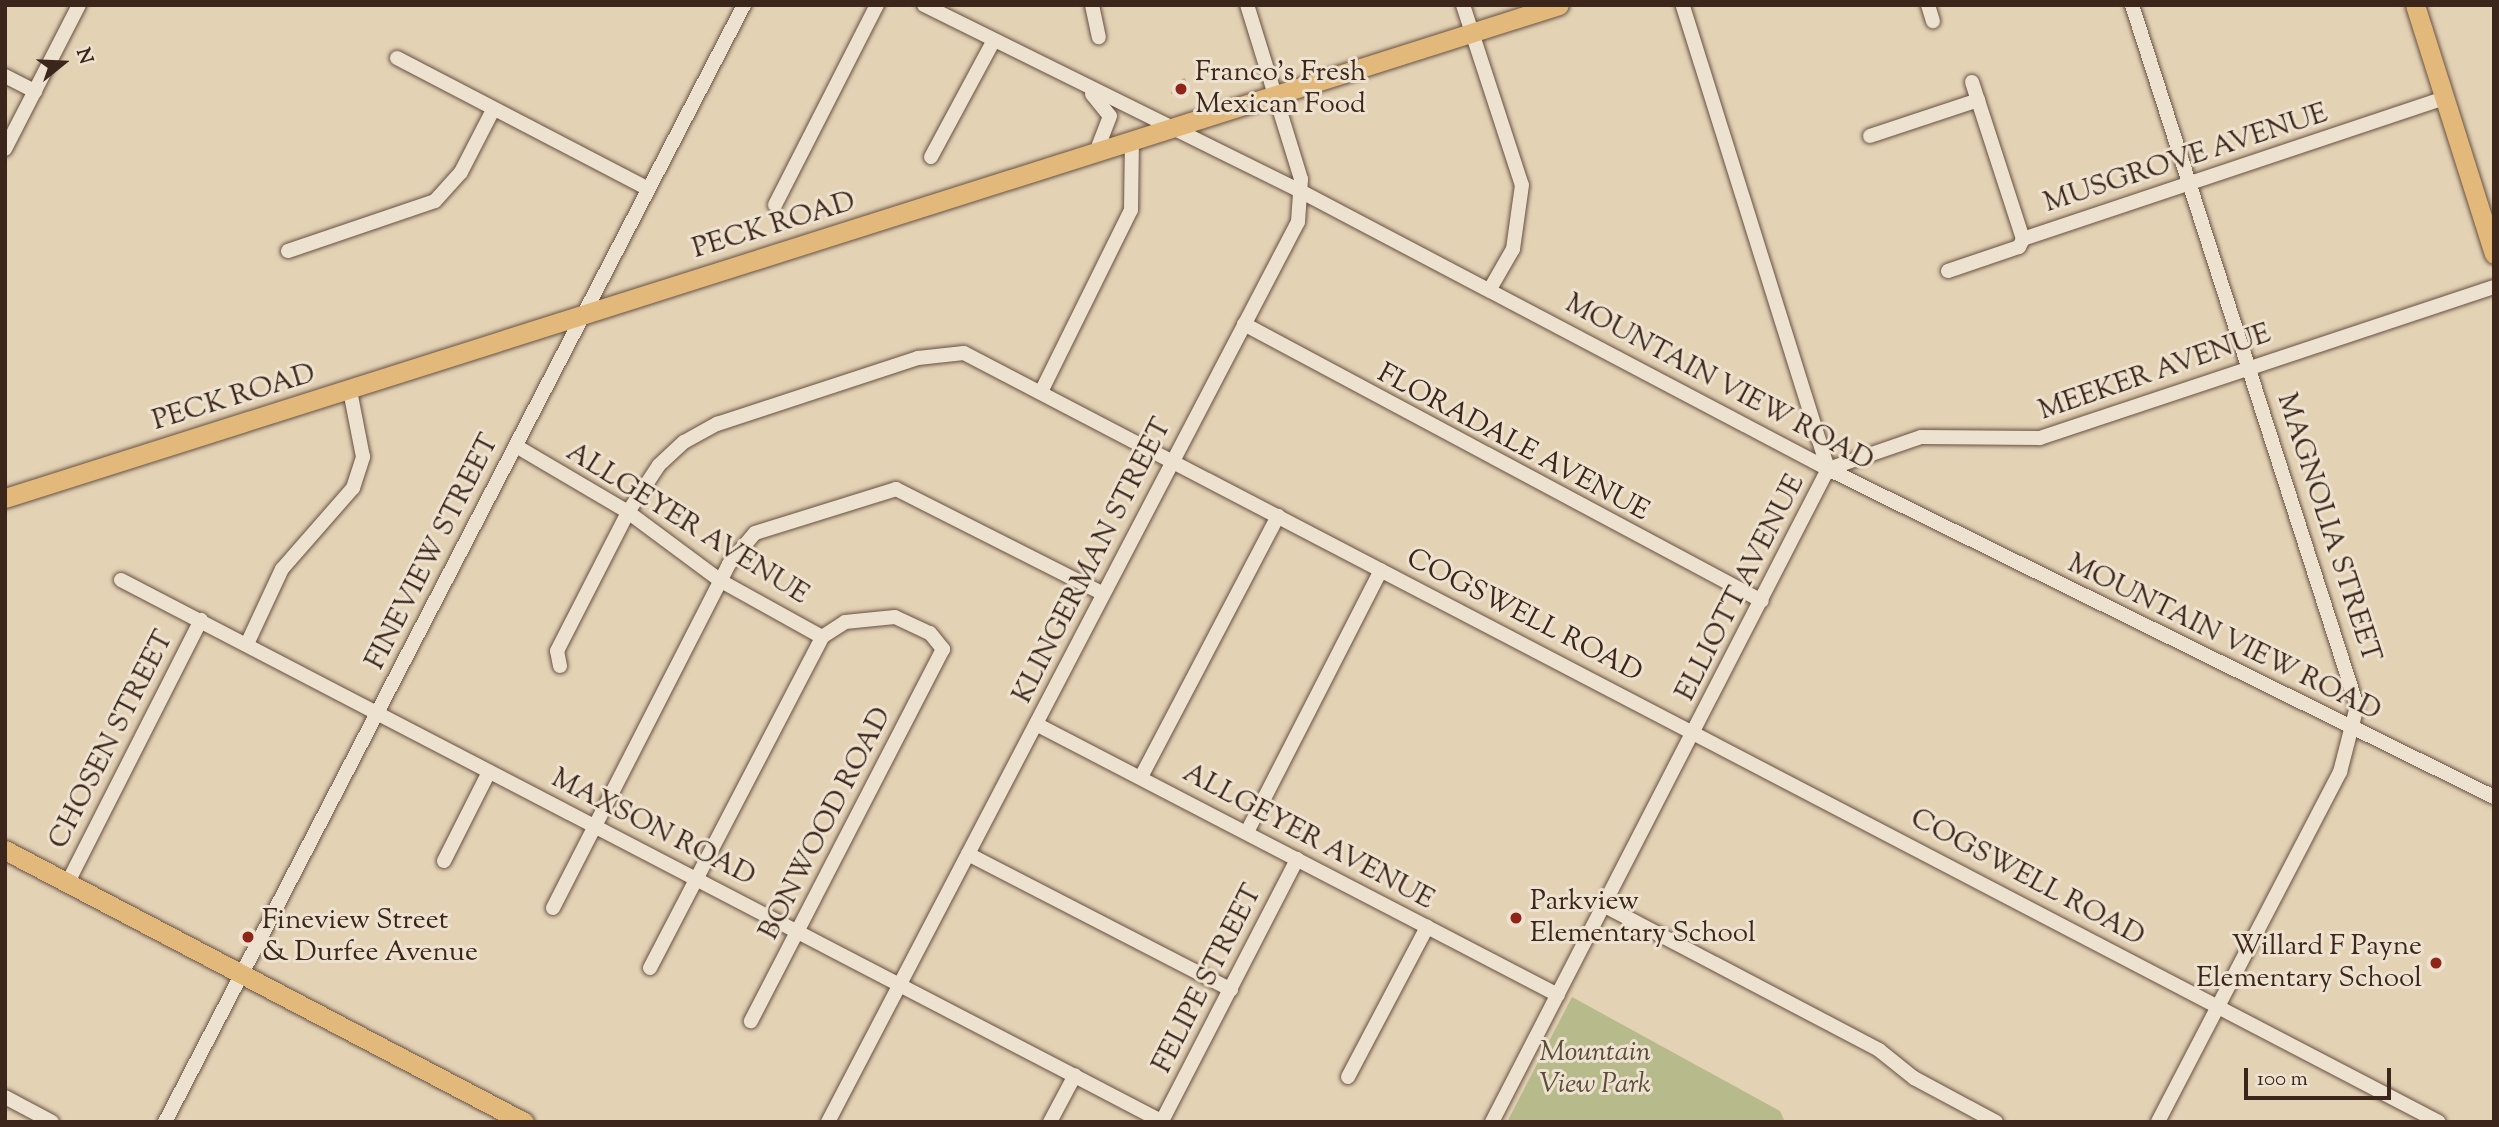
<!DOCTYPE html>
<html>
<head>
<meta charset="utf-8">
<style>
	body { margin:0 }
	#map { position:relative; width:2499px; height:1127px; overflow:hidden; background:#e4d2b5; font-family:"Sorts Mill Goudy",serif }
	div>[style] { position:absolute }
	[style*='--x'] { left:calc(var(--x)*1px); top:calc(var(--y)*1px); width:calc(var(--w)*1px); rotate:calc(var(--a)*1deg) }
	.green>* { inset:0; background:#b7bb8b }
	.building>* { inset:0; background:#d79e7e }
	.roads { filter:drop-shadow(0 0 2px #665142) drop-shadow(0 0 2px #665142) }
	.minor>* { height:14px; margin:-7px; padding:0 7px; transform-origin:7px; border-radius:7px; background:#ede2cf }
	.major>* { height:19px; margin:-9.5px; padding:0 9.5px; transform-origin:9.5px; border-radius:9.5px; background:#e2b97a }
	.dots>* { width:19px; height:19px; translate:-50% -50%; box-sizing:border-box; border:4px solid #ede2cf; border-radius:50% }
	span { translate:-50% -50%; white-space:nowrap; text-align:center; line-height:1.15; -webkit-text-stroke:6px #ede2cf; paint-order:stroke }
	.poi-label { font-size:28px; color:#3c261c }
	.left { translate:0 -50%; text-align:left }
	.right { translate:-100% -50%; text-align:right }
	.street-label { font-size:28px; color:#3c261c }
	.park-label { font-size:28px; color:#5b4b38; font-style:italic }
	.frame { position:absolute; inset:0; border:7px solid #3c261c; pointer-events:none }
	.north { position:absolute; left:28px; top:28px; width:70px; height:70px; -webkit-text-stroke:5px #ede2cf; paint-order:stroke; rotate:72deg; font-size:19px; font-weight:700; line-height:28px; text-align:center; color:#3c261c }
	.north::after { content:''; display:block; margin:auto; width:24px; height:32px; background:#3c261c; clip-path:polygon(50% 0,100% 100%,50% 72%,0 100%) }
	.scale { position:absolute; left:2244px; top:1068px; width:147px; height:32px; box-sizing:border-box; border:4px solid #3c261c; border-top:0; padding-left:9px; font-size:21px; line-height:24px; white-space:nowrap; color:#3c261c; -webkit-text-stroke:5px #ede2cf; paint-order:stroke }
</style>
</head>
<body>
<div id="map">
	<div class="green">
		<div style="clip-path:polygon(1572px 997px,1780px 1111px,1785px 1122px,1507px 1122px)"></div>
	</div>
	<div class="building">
		<div style="clip-path:polygon(1185px 78px,1190px 93px,1171px 94px,1174px 82px)"></div>
	</div>
	<div class="roads">
		<div class="minor">
			<div style="--x:924;--y:5;--w:422;--a:26.3"></div>
			<div style="--x:1302;--y:192;--w:594;--a:27.77"></div>
			<div style="--x:1828;--y:469;--w:742;--a:26.22"></div>
			<div style="--x:1092;--y:5;--w:33;--a:78"></div>
			<div style="--x:1463;--y:5;--w:189;--a:71.9"></div>
			<div style="--x:1522;--y:185;--w:65;--a:98"></div>
			<div style="--x:1513;--y:249;--w:46;--a:119.9"></div>
			<div style="--x:1928;--y:5;--w:17;--a:73"></div>
			<div style="--x:2132;--y:5;--w:736;--a:72.2"></div>
			<div style="--x:2357;--y:706;--w:68;--a:104.4"></div>
			<div style="--x:2340;--y:772;--w:394;--a:117.5"></div>
			<div style="--x:397;--y:58;--w:282;--a:27.5"></div>
			<div style="--x:5;--y:76;--w:34;--a:27"></div>
			<div style="--x:1972;--y:82;--w:165;--a:72"></div>
			<div style="--x:1092;--y:94;--w:28;--a:51"></div>
			<div style="--x:1110;--y:116;--w:40;--a:111"></div>
			<div style="--x:1870;--y:136;--w:114;--a:-18.4"></div>
			<div style="--x:5;--y:149;--w:162;--a:-62.8"></div>
			<div style="--x:931;--y:157;--w:131;--a:-61.7"></div>
			<div style="--x:775;--y:205;--w:225;--a:-63"></div>
			<div style="--x:288;--y:251;--w:155;--a:-18.8"></div>
			<div style="--x:435;--y:201;--w:39;--a:-48"></div>
			<div style="--x:461;--y:172;--w:70;--a:-62.7"></div>
			<div style="--x:1948;--y:271;--w:75;--a:-18.7"></div>
			<div style="--x:2019;--y:247;--w:9;--a:-63"></div>
			<div style="--x:2023;--y:239;--w:445;--a:-18.5"></div>
			<div style="--x:1244;--y:324;--w:587;--a:28.14"></div>
			<div style="--x:1041;--y:392;--w:203;--a:-63.7"></div>
			<div style="--x:1131;--y:210;--w:68;--a:-89.2"></div>
			<div style="--x:516;--y:446;--w:130;--a:30.5"></div>
			<div style="--x:628;--y:512;--w:116;--a:36.6"></div>
			<div style="--x:721;--y:581;--w:115;--a:29"></div>
			<div style="--x:822;--y:637;--w:27;--a:-33"></div>
			<div style="--x:845;--y:622;--w:50;--a:-5.7"></div>
			<div style="--x:895;--y:617;--w:38;--a:25"></div>
			<div style="--x:930;--y:633;--w:21;--a:51"></div>
			<div style="--x:943;--y:649;--w:419;--a:117.3"></div>
			<div style="--x:1828;--y:469;--w:98;--a:-19"></div>
			<div style="--x:1921;--y:437;--w:119;--a:0.5"></div>
			<div style="--x:2040;--y:438;--w:478;--a:-18.4"></div>
			<div style="--x:121;--y:580;--w:1175;--a:27.48"></div>
			<div style="--x:247;--y:644;--w:83;--a:-65"></div>
			<div style="--x:282;--y:569;--w:108;--a:-48.8"></div>
			<div style="--x:353;--y:488;--w:33;--a:-72"></div>
			<div style="--x:363;--y:457;--w:67;--a:-101.1"></div>
			<div style="--x:560;--y:666;--w:15;--a:-101"></div>
			<div style="--x:557;--y:651;--w:156;--a:-62.9"></div>
			<div style="--x:628;--y:512;--w:56;--a:-56.6"></div>
			<div style="--x:659;--y:465;--w:34;--a:-43"></div>
			<div style="--x:684;--y:442;--w:38;--a:-29"></div>
			<div style="--x:717;--y:424;--w:212;--a:-18.2"></div>
			<div style="--x:918;--y:358;--w:46;--a:-6.2"></div>
			<div style="--x:964;--y:353;--w:1663;--a:27.54"></div>
			<div style="--x:1036;--y:724;--w:588;--a:27.44"></div>
			<div style="--x:1141;--y:777;--w:295;--a:-62.3"></div>
			<div style="--x:1247;--y:832;--w:294;--a:-62.9"></div>
			<div style="--x:968;--y:854;--w:296;--a:27.3"></div>
			<div style="--x:444;--y:861;--w:100;--a:-63.2"></div>
			<div style="--x:68;--y:882;--w:294;--a:-63.1"></div>
			<div style="--x:1605;--y:906;--w:310;--a:27.7"></div>
			<div style="--x:1879;--y:1050;--w:45;--a:38.7"></div>
			<div style="--x:1914;--y:1078;--w:93;--a:28.2"></div>
			<div style="--x:553;--y:908;--w:386;--a:-62.9"></div>
			<div style="--x:729;--y:564;--w:40;--a:-50"></div>
			<div style="--x:755;--y:533;--w:148;--a:-17.3"></div>
			<div style="--x:896;--y:489;--w:231;--a:26.8"></div>
			<div style="--x:650;--y:968;--w:373;--a:-62.5"></div>
			<div style="--x:1348;--y:1077;--w:170;--a:-62.2"></div>
			<div style="--x:5;--y:1097;--w:53;--a:28"></div>
			<div style="--x:1162;--y:1121;--w:295;--a:-62.7"></div>
			<div style="--x:165;--y:1122;--w:1258;--a:-62.6"></div>
			<div style="--x:828;--y:1122;--w:1015;--a:-62.43"></div>
			<div style="--x:1298;--y:222;--w:43;--a:-86"></div>
			<div style="--x:1301;--y:179;--w:182;--a:-107.2"></div>
			<div style="--x:1050;--y:1122;--w:53;--a:-62"></div>
			<div style="--x:1492;--y:1122;--w:734;--a:-62.77"></div>
			<div style="--x:1828;--y:469;--w:486;--a:-107.4"></div>
		</div>
		<div class="major">
			<div style="--x:2415;--y:5;--w:261;--a:72.4"></div>
			<div style="--x:5;--y:498;--w:1630;--a:-17.6"></div>
			<div style="--x:5;--y:850;--w:586;--a:27.66"></div>
		</div>
	</div>
	<div class="dots">
		<div style="left:1181px;top:89px;background:#8f2418"></div>
		<div style="left:1516px;top:918px;background:#8f2418"></div>
		<div style="left:248px;top:937px;background:#8f2418"></div>
		<div style="left:2436px;top:963px;background:#8f2418"></div>
	</div>
	<div class="poi-label">
		<span class="left" style="left:1195px;top:89px">Franco’s Fresh<br>Mexican Food</span>
		<span class="left" style="left:1530px;top:918px">Parkview<br>Elementary School</span>
		<span class="left" style="left:262px;top:937px">Fineview Street<br>&amp; Durfee Avenue</span>
		<span class="right" style="left:2422px;top:963px">Willard F Payne<br>Elementary School</span>
	</div>
	<div class="street-label">
		<span style="left:2186px;top:159px;rotate:-18deg">MUSGROVE AVENUE</span>
		<span style="left:774px;top:226px;rotate:-17deg">PECK ROAD</span>
		<span style="left:2155px;top:373px;rotate:-19deg">MEEKER AVENUE</span>
		<span style="left:1719px;top:383px;rotate:28deg">MOUNTAIN VIEW ROAD</span>
		<span style="left:234px;top:398px;rotate:-17deg">PECK ROAD</span>
		<span style="left:1513px;top:443px;rotate:28deg">FLORADALE AVENUE</span>
		<span style="left:687px;top:524px;rotate:32deg">ALLGEYER AVENUE</span>
		<span style="left:2328px;top:528px;rotate:72deg">MAGNOLIA STREET</span>
		<span style="left:433px;top:552px;rotate:-63deg">FINEVIEW STREET</span>
		<span style="left:1093px;top:561px;rotate:-63deg">KLINGERMAN STREET</span>
		<span style="left:1741px;top:588px;rotate:-63deg">ELLIOTT AVENUE</span>
		<span style="left:1524px;top:616px;rotate:27deg">COGSWELL ROAD</span>
		<span style="left:2224px;top:638px;rotate:26deg">MOUNTAIN VIEW ROAD</span>
		<span style="left:112px;top:740px;rotate:-63deg">CHOSEN STREET</span>
		<span style="left:826px;top:824px;rotate:-63deg">BONWOOD ROAD</span>
		<span style="left:653px;top:828px;rotate:27deg">MAXSON ROAD</span>
		<span style="left:1308px;top:837px;rotate:28deg">ALLGEYER AVENUE</span>
		<span style="left:2027px;top:878px;rotate:28deg">COGSWELL ROAD</span>
		<span style="left:1208px;top:979px;rotate:-63deg">FELIPE STREET</span>
	</div>
	<div class="park-label">
		<span style="left:1595px;top:1069px">Mountain<br>View Park</span>
	</div>
	<div class="frame"></div>
	<div class="north">N</div>
	<div class="scale">100 m</div>
</div>
</body>
</html>
